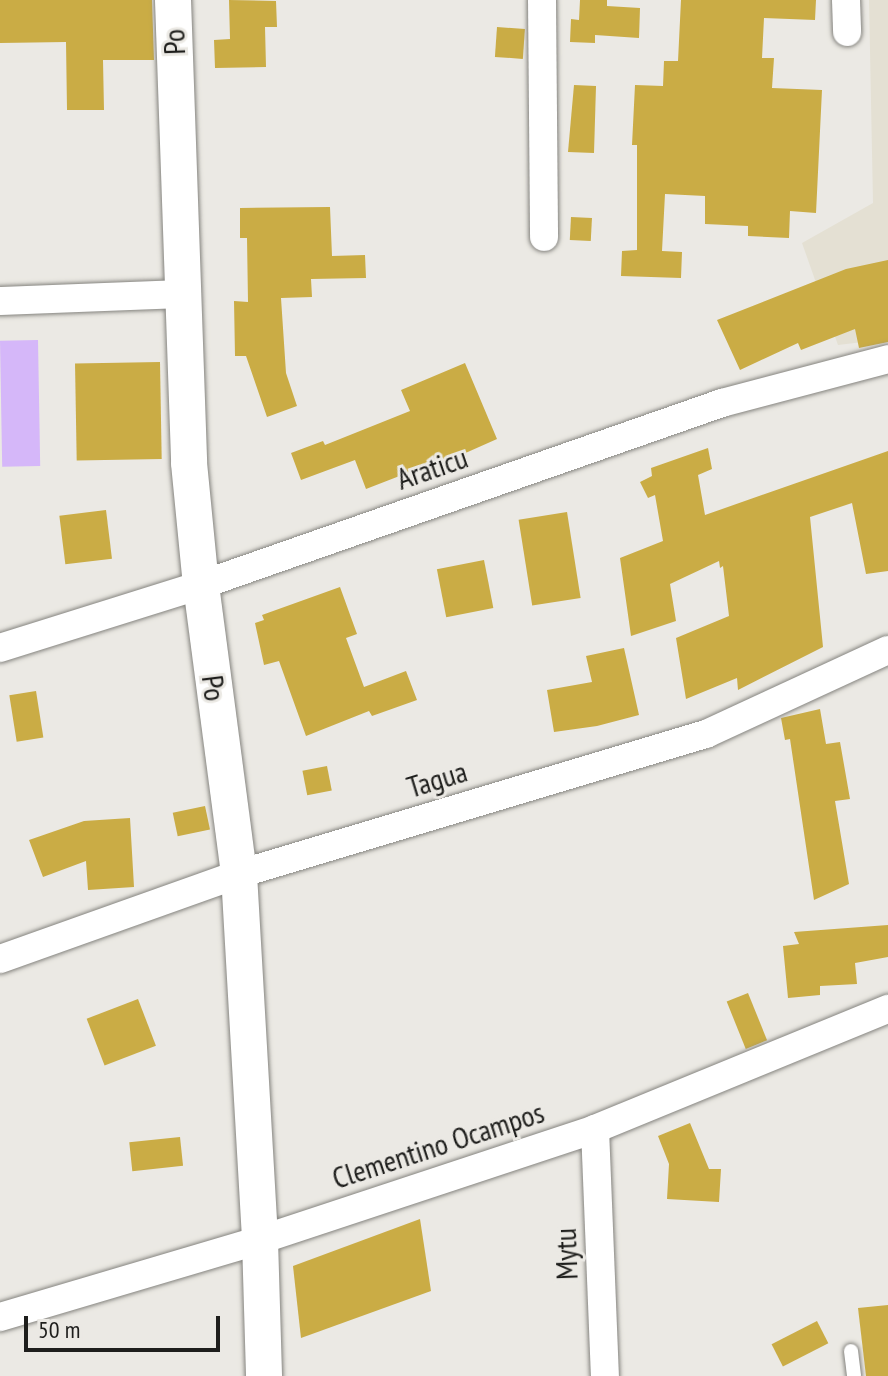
<!DOCTYPE html>
<html>
<head>
<meta charset="utf-8">
<style>
	body { margin:0 }
	#map { position:relative; width:888px; height:1376px; overflow:hidden; background:#ebe9e4; font-family:"PT Sans Narrow",sans-serif }
	div>[style] { position:absolute }
	[style*='--x'] { left:calc(var(--x)*1px); top:calc(var(--y)*1px); width:calc(var(--w)*1px); rotate:calc(var(--a)*1deg) }
	.built>* { inset:0; background:#e4e0d3 }
	.green>* { inset:0; background:#d5b7f9; transform-origin:0 0 }
	.building>* { inset:0; background:#caac45; transform-origin:0 0 }
	.roads { filter:drop-shadow(0 0 2px #85847f) drop-shadow(0 0 2px #85847f) }
	.service>* { height:14px; margin:-7px; padding:0 7px; transform-origin:7px; border-radius:7px; background:#fff }
	.minor>* { height:28px; margin:-14px; padding:0 14px; transform-origin:14px; border-radius:14px; background:#fff }
	.tertiary>* { height:36px; margin:-18px; padding:0 18px; transform-origin:18px; border-radius:18px; background:#fff }
	span { translate:-50% -50%; white-space:nowrap; text-align:center; line-height:1.15; -webkit-text-stroke:6px #ebe9e4; paint-order:stroke }
	.street-label { font-size:30px; color:#1e1e1c }
	.scale { position:absolute; left:24px; top:1316px; width:196px; height:36px; box-sizing:border-box; border:4px solid #1e1e1c; border-top:0; padding-left:10px; font-size:24px; line-height:28px; white-space:nowrap; color:#1e1e1c; -webkit-text-stroke:6px #ebe9e4; paint-order:stroke }
</style>
</head>
<body>
<div id="map">
	<div class="built">
		<div style="clip-path:polygon(869px 0,888px 0,888px 339px,838px 345px,802px 243px,873px 203px)"></div>
	</div>
	<div class="green">
		<div style="left:38px;top:340px;width:126px;height:38px;rotate:89deg"></div>
	</div>
	<div class="building">
		<div style="clip-path:polygon(0 0,152px 0,154px 60px,103px 60px,104px 110px,67px 110px,66px 42px,0 43px)"></div>
		<div style="clip-path:polygon(229px 0,276px 1px,277px 27px,265px 27px,266px 67px,215px 68px,214px 40px,230px 39px)"></div>
		<div style="clip-path:polygon(580px 0,607px 0,607px 6px,640px 8px,639px 38px,595px 35px,595px 43px,570px 42px,571px 19px,579px 20px)"></div>
		<div style="clip-path:polygon(681px 0,816px 0,815px 20px,764px 18px,762px 58px,774px 58px,772px 88px,822px 90px,816px 213px,790px 211px,789px 238px,748px 236px,748px 226px,705px 224px,705px 196px,665px 194px,662px 251px,682px 252px,681px 278px,621px 276px,622px 251px,637px 250px,637px 145px,632px 145px,635px 85px,663px 86px,664px 61px,678px 61px)"></div>
		<div style="left:497px;top:27px;width:28px;height:30px;rotate:4deg"></div>
		<div style="clip-path:polygon(574px 85px,596px 86px,594px 153px,568px 152px)"></div>
		<div style="clip-path:polygon(330px 207px,332px 256px,365px 255px,366px 278px,311px 279px,312px 297px,281px 298px,286px 373px,297px 406px,267px 417px,246px 356px,235px 356px,234px 301px,248px 302px,247px 238px,240px 238px,240px 208px)"></div>
		<div style="left:571px;top:217px;width:21px;height:23px;rotate:3deg"></div>
		<div style="clip-path:polygon(888px 260px,888px 342px,859px 348px,855px 329px,801px 350px,798px 343px,740px 370px,717px 320px,846px 269px)"></div>
		<div style="left:160px;top:362px;width:97px;height:85px;rotate:89deg"></div>
		<div style="clip-path:polygon(465px 363px,497px 439px,434px 467px,433px 463px,366px 489px,355px 460px,301px 480px,291px 453px,323px 441px,325px 445px,410px 411px,401px 390px)"></div>
		<div style="clip-path:polygon(708px 448px,712px 469px,698px 475px,705px 515px,888px 451px,888px 571px,866px 574px,852px 503px,810px 517px,823px 647px,738px 690px,737px 678px,686px 699px,676px 638px,729px 616px,723px 566px,720px 568px,719px 561px,670px 584px,676px 621px,631px 636px,620px 558px,663px 541px,655px 495px,648px 498px,640px 482px,652px 476px,651px 468px)"></div>
		<div style="left:106px;top:510px;width:49px;height:47px;rotate:83deg"></div>
		<div style="left:567px;top:512px;width:87px;height:49px;rotate:81deg"></div>
		<div style="left:484px;top:560px;width:49px;height:48px;rotate:79deg"></div>
		<div style="clip-path:polygon(340px 587px,357px 634px,346px 638px,364px 687px,406px 671px,417px 700px,372px 716px,369px 711px,306px 736px,279px 661px,264px 665px,255px 623px,264px 620px,262px 615px)"></div>
		<div style="clip-path:polygon(624px 648px,639px 715px,597px 726px,554px 732px,547px 690px,592px 682px,586px 656px)"></div>
		<div style="left:36px;top:691px;width:47px;height:27px;rotate:81deg"></div>
		<div style="clip-path:polygon(820px 709px,826px 744px,840px 742px,850px 799px,835px 801px,849px 884px,814px 900px,790px 739px,785px 740px,781px 718px)"></div>
		<div style="left:327px;top:766px;width:25px;height:25px;rotate:79deg"></div>
		<div style="left:205px;top:806px;width:24px;height:33px;rotate:78deg"></div>
		<div style="clip-path:polygon(130px 818px,134px 887px,88px 890px,86px 861px,43px 877px,29px 840px,84px 821px)"></div>
		<div style="clip-path:polygon(888px 925px,888px 957px,855px 963px,857px 984px,820px 986px,820px 995px,788px 998px,783px 946px,799px 944px,794px 932px)"></div>
		<div style="left:748px;top:993px;width:51px;height:23px;rotate:68deg"></div>
		<div style="left:138px;top:999px;width:50px;height:55px;rotate:69deg"></div>
		<div style="clip-path:polygon(690px 1123px,709px 1169px,721px 1169px,719px 1202px,667px 1199px,669px 1164px,658px 1136px)"></div>
		<div style="left:180px;top:1137px;width:29px;height:51px;rotate:84deg"></div>
		<div style="clip-path:polygon(420px 1219px,431px 1291px,301px 1338px,293px 1266px)"></div>
		<div style="clip-path:polygon(888px 1305px,888px 1376px,866px 1376px,858px 1308px)"></div>
		<div style="left:817px;top:1321px;width:25px;height:51px;rotate:63deg"></div>
	</div>
	<div class="roads">
		<div class="service">
			<div style="--x:851;--y:1351;--w:25;--a:83"></div>
		</div>
		<div class="minor">
			<div style="--x:542;--y:0;--w:237;--a:89.5"></div>
			<div style="--x:846;--y:0;--w:32;--a:88"></div>
			<div style="--x:0;--y:301;--w:181;--a:-2.2"></div>
			<div style="--x:0;--y:648;--w:211;--a:-17.4"></div>
			<div style="--x:201;--y:585;--w:552;--a:-19.26"></div>
			<div style="--x:722;--y:403;--w:172;--a:-14.8"></div>
			<div style="--x:0;--y:959;--w:254;--a:-19.6"></div>
			<div style="--x:239;--y:874;--w:488;--a:-16.7"></div>
			<div style="--x:706;--y:734;--w:200;--a:-24.8"></div>
			<div style="--x:595;--y:1129;--w:247;--a:87.7"></div>
			<div style="--x:0;--y:1317;--w:271;--a:-16.5"></div>
			<div style="--x:260;--y:1240;--w:353;--a:-18.3"></div>
			<div style="--x:595;--y:1129;--w:317;--a:-22.3"></div>
		</div>
		<div class="tertiary">
			<div style="--x:173;--y:0;--w:463;--a:88"></div>
			<div style="--x:189;--y:463;--w:123;--a:84.4"></div>
			<div style="--x:201;--y:585;--w:291;--a:82.5"></div>
			<div style="--x:239;--y:874;--w:367;--a:86.7"></div>
			<div style="--x:260;--y:1240;--w:136;--a:88.3"></div>
		</div>
	</div>
	<div class="street-label">
		<span style="left:174px;top:42px;rotate:-92deg">Po</span>
		<span style="left:432px;top:468px;rotate:-19deg">Araticu</span>
		<span style="left:214px;top:688px;rotate:83deg">Po</span>
		<span style="left:437px;top:779px;rotate:-17deg">Tagua</span>
		<span style="left:438px;top:1145px;rotate:-18deg">Clementino Ocampos</span>
		<span style="left:566px;top:1254px;rotate:-92deg">Mytu</span>
	</div>
	<div class="scale">50 m</div>
</div>
</body>
</html>
